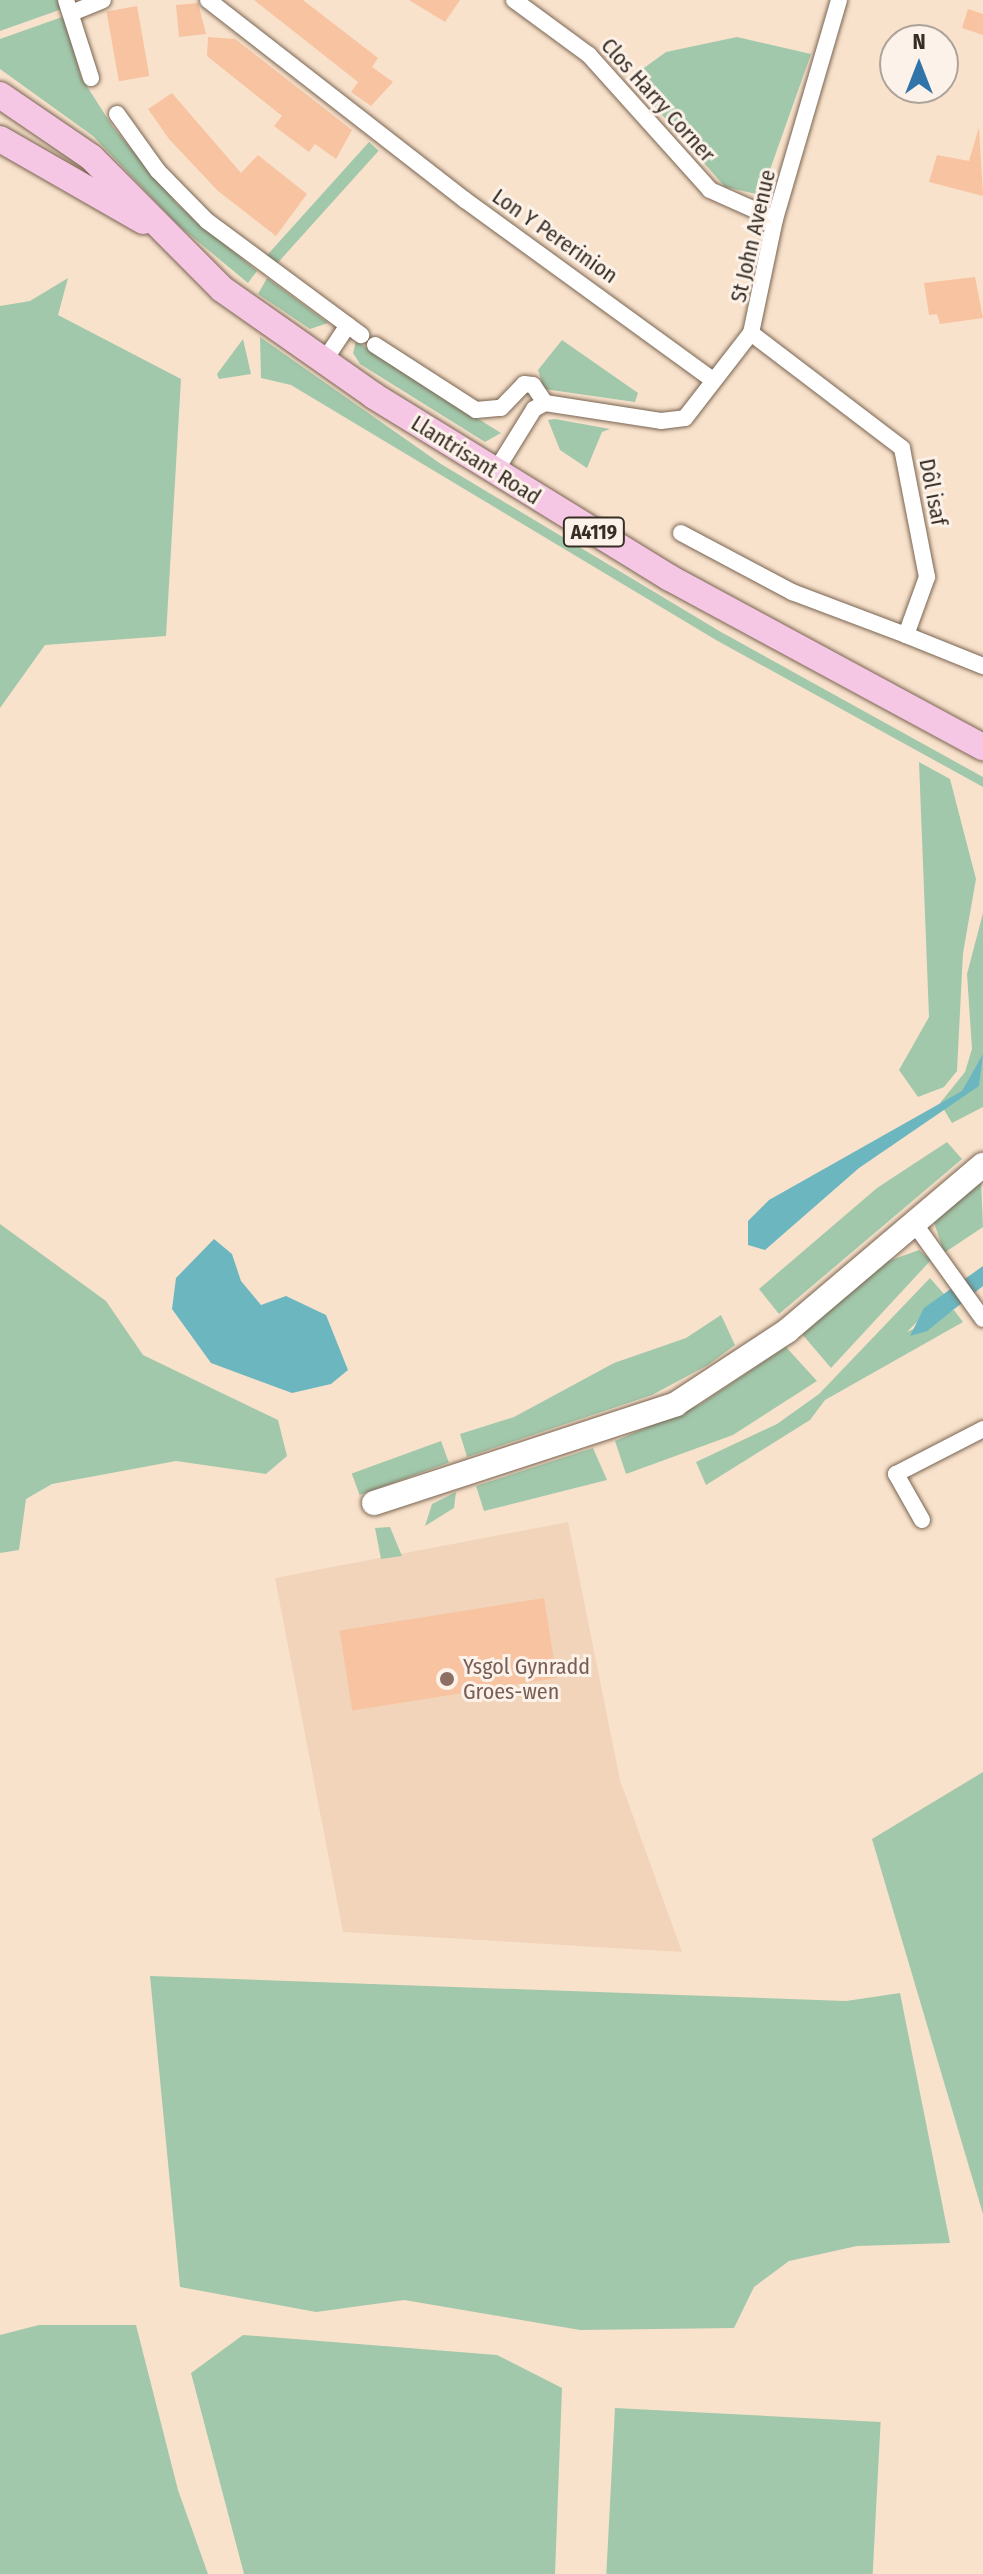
<!DOCTYPE html>
<html>
<head>
<meta charset="utf-8">
<style>
	body { margin:0 }
	#map { position:relative; width:983px; height:2574px; overflow:hidden; background:#f9e2cc; font-family:"Fira Sans Condensed",sans-serif }
	div>[style] { position:absolute }
	[style*='--x'] { left:calc(var(--x)*1px); top:calc(var(--y)*1px); width:calc(var(--w)*1px); rotate:calc(var(--a)*1deg) }
	.built>* { inset:0; background:#f1d4b9 }
	.green>* { inset:0; background:#a2c8ab; transform-origin:0 0 }
	.water>* { inset:0; background:#6cb6c0 }
	.building>* { inset:0; background:#f7c3a1; transform-origin:0 0 }
	.roads { filter:drop-shadow(0 0 2px #786451) drop-shadow(0 0 2px #786451) }
	.street>* { height:16px; margin:-8px; padding:0 8px; transform-origin:8px; border-radius:8px; background:#fff }
	.secondary>* { height:24px; margin:-12px; padding:0 12px; transform-origin:12px; border-radius:12px; background:#fff }
	.primary>* { height:26px; margin:-13px; padding:0 13px; transform-origin:13px; border-radius:13px; background:#f5c7e5 }
	.dots>* { width:22px; height:22px; translate:-50% -50%; box-sizing:border-box; border:4px solid #fcf2e9; border-radius:50% }
	span { translate:-50% -50%; white-space:nowrap; text-align:center; line-height:1.15; -webkit-text-stroke:6px #fcf2e9; paint-order:stroke }
	.shield-label span { padding:2px 6px; background:#fcf2e9; border:2px solid; border-radius:6px; -webkit-text-stroke-width:0 }
	.shield-label { font-size:20px; color:#362d25; font-weight:700 }
	.street-label { font-size:22px; color:#362d25 }
	.education-label { font-size:22px; color:#785e54 }
	.left { translate:0 -50%; text-align:left }
	.north { position:absolute; left:879px; top:24px; width:80px; height:80px; box-sizing:border-box; background:#fcf2e9; border:2px solid #ada39b; border-radius:50%; rotate:0deg; font-size:22px; font-weight:700; line-height:32px; text-align:center; color:#362d25 }
	.north::after { content:''; display:block; margin:auto; width:28px; height:36px; background:#3174aa; clip-path:polygon(50% 0,100% 100%,50% 72%,0 100%) }
</style>
</head>
<body>
<div id="map">
	<div class="built">
		<div style="clip-path:polygon(568px 1522px,620px 1780px,682px 1952px,343px 1932px,275px 1578px)"></div>
	</div>
	<div class="green">
		<div style="clip-path:polygon(0 0,57px 0,62px 9px,0 31px)"></div>
		<div style="clip-path:polygon(65px 16px,81px 77px,113px 127px,178px 205px,257px 271px,248px 283px,178px 225px,93px 136px,0 69px,0 39px)"></div>
		<div style="clip-path:polygon(737px 37px,811px 54px,761px 195px,725px 187px,630px 78px,666px 52px)"></div>
		<div style="left:369px;top:142px;width:13px;height:155px;rotate:42deg"></div>
		<div style="clip-path:polygon(68px 278px,58px 315px,181px 379px,166px 636px,45px 645px,0 708px,0 306px,30px 301px)"></div>
		<div style="clip-path:polygon(267px 278px,328px 323px,310px 329px,258px 294px)"></div>
		<div style="clip-path:polygon(260px 337px,441px 464px,721px 632px,983px 777px,983px 787px,716px 640px,291px 385px,261px 378px)"></div>
		<div style="clip-path:polygon(243px 339px,251px 374px,219px 379px,217px 374px)"></div>
		<div style="clip-path:polygon(562px 340px,638px 393px,635px 402px,544px 389px,538px 370px)"></div>
		<div style="clip-path:polygon(356px 341px,472px 415px,501px 433px,485px 442px,360px 364px,353px 353px)"></div>
		<div style="clip-path:polygon(548px 420px,555px 419px,610px 429px,602px 432px,587px 468px,560px 450px)"></div>
		<div style="clip-path:polygon(919px 762px,950px 779px,976px 879px,963px 953px,957px 1071px,944px 1087px,918px 1097px,899px 1070px,929px 1017px)"></div>
		<div style="clip-path:polygon(983px 913px,983px 1107px,952px 1123px,940px 1103px,965px 1072px,972px 1049px,967px 974px)"></div>
		<div style="clip-path:polygon(947px 1142px,962px 1159px,779px 1314px,759px 1289px,877px 1188px)"></div>
		<div style="clip-path:polygon(981px 1181px,983px 1227px,944px 1253px,934px 1222px)"></div>
		<div style="clip-path:polygon(0 1224px,106px 1301px,143px 1355px,278px 1420px,287px 1456px,266px 1474px,176px 1461px,52px 1484px,26px 1499px,19px 1550px,0 1553px)"></div>
		<div style="clip-path:polygon(919px 1250px,931px 1260px,831px 1368px,802px 1334px,883px 1263px)"></div>
		<div style="clip-path:polygon(930px 1278px,944px 1294px,907px 1332px,954px 1310px,963px 1322px,825px 1400px,810px 1420px,706px 1485px,696px 1462px,777px 1424px,819px 1394px)"></div>
		<div style="clip-path:polygon(721px 1315px,735px 1345px,708px 1365px,652px 1395px,467px 1457px,460px 1434px,514px 1417px,614px 1363px,686px 1338px)"></div>
		<div style="clip-path:polygon(786px 1347px,817px 1381px,733px 1435px,626px 1474px,615px 1441px,699px 1405px)"></div>
		<div style="left:441px;top:1441px;width:23px;height:95px;rotate:70deg"></div>
		<div style="clip-path:polygon(593px 1448px,607px 1480px,484px 1511px,476px 1486px)"></div>
		<div style="clip-path:polygon(456px 1492px,454px 1508px,425px 1526px,432px 1504px)"></div>
		<div style="clip-path:polygon(390px 1527px,402px 1556px,381px 1559px,375px 1528px)"></div>
		<div style="clip-path:polygon(983px 1772px,983px 2214px,872px 1839px)"></div>
		<div style="clip-path:polygon(150px 1976px,846px 2001px,900px 1993px,950px 2243px,857px 2246px,789px 2261px,754px 2287px,734px 2328px,580px 2330px,404px 2300px,316px 2312px,180px 2287px)"></div>
		<div style="clip-path:polygon(39px 2325px,136px 2325px,178px 2490px,208px 2574px,0 2574px,0 2335px)"></div>
		<div style="clip-path:polygon(243px 2335px,497px 2355px,562px 2388px,555px 2574px,244px 2574px,191px 2373px)"></div>
		<div style="left:615px;top:2408px;width:266px;height:166px;rotate:3deg"></div>
	</div>
	<div class="water">
		<div style="clip-path:polygon(983px 1054px,979px 1086px,859px 1168px,765px 1250px,748px 1245px,748px 1221px,769px 1200px,962px 1091px)"></div>
		<div style="clip-path:polygon(214px 1239px,232px 1254px,241px 1281px,261px 1305px,286px 1296px,326px 1315px,348px 1370px,331px 1384px,292px 1393px,211px 1363px,172px 1309px,176px 1278px)"></div>
		<div style="clip-path:polygon(983px 1266px,983px 1286px,927px 1331px,910px 1336px,924px 1308px)"></div>
	</div>
	<div class="building">
		<div style="clip-path:polygon(254px 0,303px 0,378px 58px,372px 67px,393px 82px,371px 106px,351px 92px,358px 82px)"></div>
		<div style="clip-path:polygon(409px 0,460px 0,445px 22px)"></div>
		<div style="clip-path:polygon(198px 3px,206px 34px,179px 37px,176px 5px)"></div>
		<div style="left:137px;top:6px;width:71px;height:31px;rotate:80deg"></div>
		<div style="clip-path:polygon(968px 9px,983px 14px,983px 35px,962px 28px)"></div>
		<div style="clip-path:polygon(208px 37px,235px 39px,352px 130px,336px 159px,315px 144px,309px 152px,274px 126px,282px 116px,207px 56px)"></div>
		<div style="clip-path:polygon(172px 93px,241px 173px,258px 155px,307px 194px,276px 236px,218px 191px,169px 139px,148px 109px)"></div>
		<div style="clip-path:polygon(979px 127px,983px 196px,929px 182px,937px 155px,969px 161px)"></div>
		<div style="clip-path:polygon(975px 277px,983px 318px,940px 324px,937px 314px,929px 315px,924px 283px)"></div>
		<div style="left:544px;top:1598px;width:81px;height:207px;rotate:81deg"></div>
	</div>
	<div class="roads">
		<div class="street">
			<div style="--x:66;--y:0;--w:82;--a:72.2"></div>
			<div style="--x:208;--y:0;--w:326;--a:37.9"></div>
			<div style="--x:465;--y:200;--w:306;--a:36"></div>
			<div style="--x:514;--y:0;--w:93;--a:36.3"></div>
			<div style="--x:589;--y:55;--w:181;--a:48.1"></div>
			<div style="--x:710;--y:190;--w:71;--a:24"></div>
			<div style="--x:74;--y:12;--w:31;--a:-22"></div>
			<div style="--x:117;--y:114;--w:70;--a:54.3"></div>
			<div style="--x:158;--y:171;--w:70;--a:45.6"></div>
			<div style="--x:207;--y:221;--w:192;--a:36.5"></div>
			<div style="--x:375;--y:345;--w:120;--a:32.8"></div>
			<div style="--x:476;--y:410;--w:25;--a:-5"></div>
			<div style="--x:501;--y:408;--w:33;--a:-46"></div>
			<div style="--x:524;--y:384;--w:9;--a:6"></div>
			<div style="--x:533;--y:385;--w:22;--a:56"></div>
			<div style="--x:324;--y:361;--w:43;--a:-56.3"></div>
			<div style="--x:495;--y:472;--w:74;--a:-58.2"></div>
			<div style="--x:534;--y:409;--w:13;--a:-29"></div>
			<div style="--x:545;--y:403;--w:117;--a:8.8"></div>
			<div style="--x:661;--y:421;--w:24;--a:-7"></div>
			<div style="--x:685;--y:418;--w:108;--a:-52.2"></div>
			<div style="--x:751;--y:333;--w:116;--a:-78.1"></div>
			<div style="--x:775;--y:219;--w:228;--a:-73.7"></div>
			<div style="--x:681;--y:533;--w:126;--a:28"></div>
			<div style="--x:792;--y:592;--w:122;--a:20.7"></div>
			<div style="--x:906;--y:635;--w:62;--a:-70.1"></div>
			<div style="--x:927;--y:577;--w:131;--a:-101"></div>
			<div style="--x:902;--y:448;--w:190;--a:-142.7"></div>
			<div style="--x:906;--y:635;--w:83;--a:21.9"></div>
			<div style="--x:914;--y:1223;--w:118;--a:54.3"></div>
			<div style="--x:922;--y:1520;--w:53;--a:-119.5"></div>
			<div style="--x:896;--y:1474;--w:98;--a:-27.3"></div>
		</div>
		<div class="secondary">
			<div style="--x:374;--y:1503;--w:318;--a:-18.1"></div>
			<div style="--x:676;--y:1404;--w:133;--a:-33.3"></div>
			<div style="--x:787;--y:1331;--w:257;--a:-40.3"></div>
		</div>
		<div class="primary">
			<div style="--x:0;--y:95;--w:110;--a:34.3"></div>
			<div style="--x:91;--y:157;--w:186;--a:45.2"></div>
			<div style="--x:222;--y:289;--w:186;--a:35.1"></div>
			<div style="--x:374;--y:396;--w:347;--a:31.6"></div>
			<div style="--x:670;--y:578;--w:356;--a:28.4"></div>
			<div style="--x:0;--y:139;--w:165;--a:29.8"></div>
		</div>
	</div>
	<div class="dots">
		<div style="left:447px;top:1679px;background:#8d6e63"></div>
	</div>
	<div class="shield-label">
		<span style="left:594px;top:532px">A4119</span>
	</div>
	<div class="street-label">
		<span style="left:658px;top:100px;rotate:48deg">Clos Harry Corner</span>
		<span style="left:555px;top:236px;rotate:35deg">Lon Y Pererinion</span>
		<span style="left:753px;top:236px;rotate:-77deg">St John Avenue</span>
		<span style="left:476px;top:460px;rotate:32deg">Llantrisant Road</span>
		<span style="left:933px;top:492px;rotate:79deg">Dôl isaf</span>
	</div>
	<div class="education-label">
		<span class="left" style="left:463px;top:1679px">Ysgol Gynradd<br>Groes-wen</span>
	</div>
	<div class="north">N</div>
</div>
</body>
</html>
